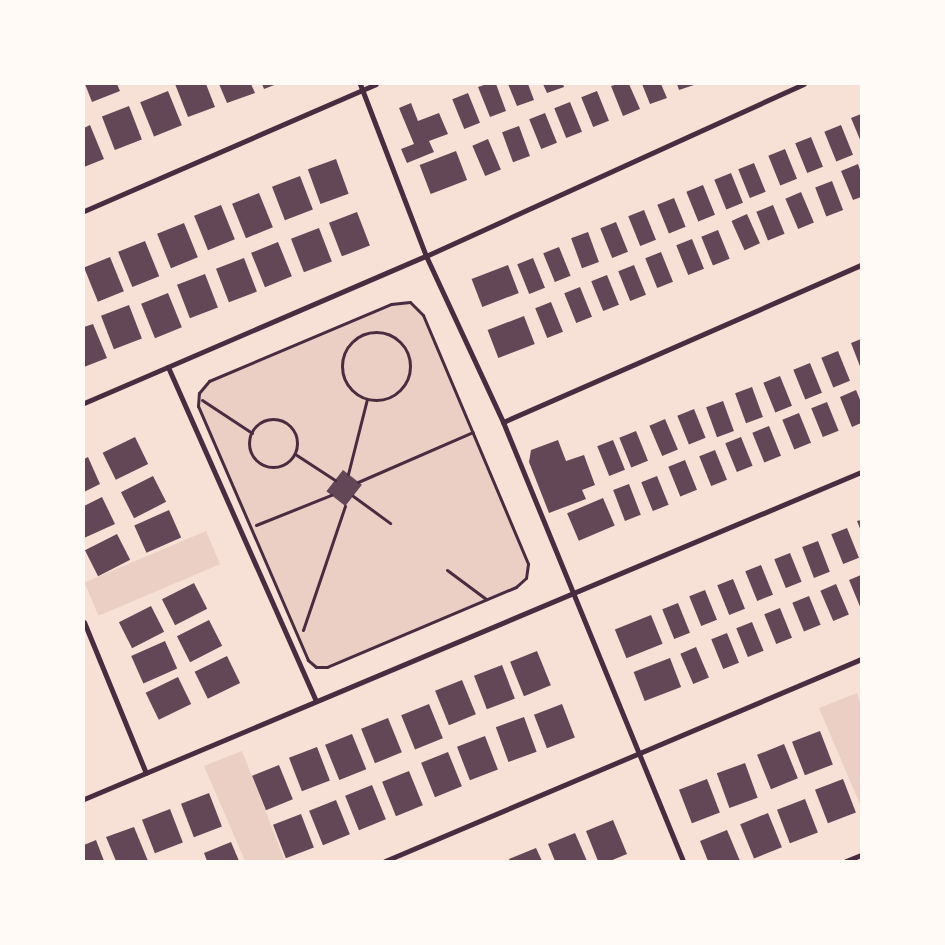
<!DOCTYPE html>
<html>
<head>
<meta charset="utf-8">
<style>
	body { margin:0 }
	#map { position:relative; width:945px; height:945px; overflow:hidden; background:#f7e1d7; font-family:"Crimson Pro",serif }
	div>[style] { position:absolute }
	[style*='--x'] { left:calc(var(--x)*1px); top:calc(var(--y)*1px); width:calc(var(--w)*1px); rotate:calc(var(--a)*1deg) }
	.green>* { inset:0; background:#ebcfc5; transform-origin:0 0 }
	.building>* { inset:0; background:#644757; transform-origin:0 0 }
	.path>* { height:3px; margin:-1.5px; padding:0 1.5px; transform-origin:1.5px; border-radius:1.5px; background:#4a2c40 }
	.path>.ring { margin:-1.5px; padding:0; box-sizing:content-box; background:none; border:3px solid #4a2c40; border-radius:50% }
	.minor>* { height:5px; margin:-2.5px; padding:0 2.5px; transform-origin:2.5px; border-radius:2.5px; background:#4a2c40 }
	span { translate:-50% -50%; white-space:nowrap; text-align:center; line-height:1.15; -webkit-text-stroke:4px #fffaf5; paint-order:stroke }
	.frame { position:absolute; inset:0; border:85px solid #fffaf5; pointer-events:none }
</style>
</head>
<body>
<div id="map">
	<div class="green">
		<div style="clip-path:polygon(410px 302px,423px 315px,528px 564px,526px 578px,516px 587px,327px 667px,316px 667px,308px 660px,198px 406px,199px 393px,209px 381px,391px 304px)"></div>
		<div style="left:206px;top:531px;width:36px;height:132px;rotate:67deg"></div>
		<div style="clip-path:polygon(857px 693px,861px 705px,861px 807px,819px 708px)"></div>
		<div style="clip-path:polygon(242px 751px,285px 861px,245px 861px,204px 766px)"></div>
	</div>
	<div class="building">
		<div style="clip-path:polygon(85px 84px,117px 84px,120px 91px,92px 102px)"></div>
		<div style="clip-path:polygon(175px 84px,206px 84px,215px 107px,188px 117px)"></div>
		<div style="clip-path:polygon(219px 84px,251px 84px,255px 93px,227px 103px)"></div>
		<div style="clip-path:polygon(262px 84px,277px 84px,264px 89px)"></div>
		<div style="clip-path:polygon(487px 84px,496px 84px,506px 111px,490px 117px,478px 87px)"></div>
		<div style="clip-path:polygon(508px 84px,528px 84px,534px 100px,517px 106px)"></div>
		<div style="clip-path:polygon(543px 84px,563px 84px,564px 87px,547px 93px)"></div>
		<div style="clip-path:polygon(618px 84px,629px 84px,640px 109px,623px 116px,611px 86px)"></div>
		<div style="clip-path:polygon(642px 84px,661px 84px,667px 98px,650px 104px)"></div>
		<div style="clip-path:polygon(677px 84px,697px 84px,679px 90px)"></div>
		<div style="left:168px;top:91px;width:37px;height:30px;rotate:68deg"></div>
		<div style="left:597px;top:91px;width:32px;height:17px;rotate:68deg"></div>
		<div style="left:468px;top:93px;width:32px;height:17px;rotate:68deg"></div>
		<div style="left:570px;top:102px;width:32px;height:17px;rotate:68deg"></div>
		<div style="clip-path:polygon(411px 103px,418px 121px,439px 113px,448px 134px,429px 141px,434px 152px,407px 163px,401px 149px,414px 144px,399px 108px)"></div>
		<div style="left:129px;top:106px;width:36px;height:29px;rotate:69deg"></div>
		<div style="left:545px;top:113px;width:32px;height:17px;rotate:68deg"></div>
		<div style="clip-path:polygon(861px 114px,861px 142px,851px 118px)"></div>
		<div style="clip-path:polygon(90px 125px,104px 159px,84px 167px,84px 128px)"></div>
		<div style="left:841px;top:125px;width:32px;height:18px;rotate:68deg"></div>
		<div style="left:519px;top:126px;width:32px;height:18px;rotate:70deg"></div>
		<div style="left:811px;top:137px;width:32px;height:17px;rotate:68deg"></div>
		<div style="left:488px;top:139px;width:33px;height:17px;rotate:67deg"></div>
		<div style="left:785px;top:149px;width:32px;height:18px;rotate:68deg"></div>
		<div style="left:456px;top:151px;width:31px;height:39px;rotate:69deg"></div>
		<div style="left:336px;top:159px;width:37px;height:30px;rotate:70deg"></div>
		<div style="left:754px;top:163px;width:31px;height:17px;rotate:68deg"></div>
		<div style="clip-path:polygon(858px 164px,861px 173px,861px 197px,853px 200px,841px 171px)"></div>
		<div style="left:731px;top:173px;width:32px;height:18px;rotate:68deg"></div>
		<div style="left:300px;top:176px;width:36px;height:30px;rotate:69deg"></div>
		<div style="left:832px;top:181px;width:31px;height:18px;rotate:69deg"></div>
		<div style="left:703px;top:185px;width:32px;height:18px;rotate:68deg"></div>
		<div style="left:801px;top:192px;width:33px;height:17px;rotate:67deg"></div>
		<div style="left:259px;top:193px;width:37px;height:29px;rotate:68deg"></div>
		<div style="left:674px;top:198px;width:31px;height:18px;rotate:68deg"></div>
		<div style="left:221px;top:205px;width:37px;height:29px;rotate:68deg"></div>
		<div style="left:773px;top:205px;width:31px;height:18px;rotate:68deg"></div>
		<div style="left:644px;top:210px;width:32px;height:17px;rotate:68deg"></div>
		<div style="left:357px;top:212px;width:36px;height:30px;rotate:69deg"></div>
		<div style="left:747px;top:214px;width:32px;height:17px;rotate:66deg"></div>
		<div style="left:616px;top:222px;width:32px;height:17px;rotate:68deg"></div>
		<div style="left:184px;top:223px;width:37px;height:29px;rotate:68deg"></div>
		<div style="left:319px;top:228px;width:36px;height:30px;rotate:69deg"></div>
		<div style="left:718px;top:230px;width:31px;height:18px;rotate:68deg"></div>
		<div style="left:588px;top:232px;width:32px;height:18px;rotate:70deg"></div>
		<div style="left:692px;top:239px;width:32px;height:17px;rotate:68deg"></div>
		<div style="left:145px;top:241px;width:38px;height:29px;rotate:68deg"></div>
		<div style="left:278px;top:242px;width:37px;height:29px;rotate:68deg"></div>
		<div style="left:559px;top:247px;width:31px;height:17px;rotate:68deg"></div>
		<div style="left:661px;top:252px;width:32px;height:17px;rotate:68deg"></div>
		<div style="left:110px;top:257px;width:37px;height:28px;rotate:68deg"></div>
		<div style="left:244px;top:258px;width:36px;height:30px;rotate:69deg"></div>
		<div style="left:533px;top:258px;width:32px;height:17px;rotate:68deg"></div>
		<div style="left:508px;top:265px;width:30px;height:39px;rotate:69deg"></div>
		<div style="left:634px;top:265px;width:32px;height:17px;rotate:68deg"></div>
		<div style="left:205px;top:274px;width:36px;height:30px;rotate:69deg"></div>
		<div style="left:607px;top:275px;width:32px;height:17px;rotate:68deg"></div>
		<div style="left:580px;top:287px;width:32px;height:17px;rotate:68deg"></div>
		<div style="left:168px;top:293px;width:37px;height:29px;rotate:68deg"></div>
		<div style="left:551px;top:302px;width:32px;height:17px;rotate:68deg"></div>
		<div style="left:129px;top:305px;width:36px;height:30px;rotate:69deg"></div>
		<div style="left:524px;top:316px;width:30px;height:39px;rotate:69deg"></div>
		<div style="clip-path:polygon(93px 324px,107px 358px,84px 367px,84px 327px)"></div>
		<div style="clip-path:polygon(861px 339px,861px 369px,851px 343px)"></div>
		<div style="left:838px;top:351px;width:32px;height:18px;rotate:68deg"></div>
		<div style="left:810px;top:363px;width:32px;height:18px;rotate:68deg"></div>
		<div style="left:780px;top:376px;width:32px;height:18px;rotate:68deg"></div>
		<div style="left:752px;top:387px;width:32px;height:18px;rotate:70deg"></div>
		<div style="clip-path:polygon(856px 390px,861px 402px,861px 423px,852px 427px,840px 397px)"></div>
		<div style="left:723px;top:401px;width:32px;height:18px;rotate:70deg"></div>
		<div style="left:827px;top:402px;width:31px;height:17px;rotate:68deg"></div>
		<div style="left:694px;top:409px;width:31px;height:18px;rotate:68deg"></div>
		<div style="left:799px;top:413px;width:32px;height:18px;rotate:68deg"></div>
		<div style="left:665px;top:419px;width:33px;height:17px;rotate:67deg"></div>
		<div style="left:769px;top:426px;width:32px;height:18px;rotate:68deg"></div>
		<div style="left:636px;top:431px;width:32px;height:18px;rotate:68deg"></div>
		<div style="left:135px;top:437px;width:30px;height:36px;rotate:64deg"></div>
		<div style="left:741px;top:437px;width:31px;height:17px;rotate:68deg"></div>
		<div style="clip-path:polygon(558px 440px,566px 461px,584px 455px,595px 485px,582px 490px,586px 499px,549px 513px,529px 462px,531px 450px)"></div>
		<div style="left:613px;top:440px;width:32px;height:17px;rotate:68deg"></div>
		<div style="left:715px;top:450px;width:32px;height:17px;rotate:68deg"></div>
		<div style="clip-path:polygon(88px 457px,100px 484px,84px 492px,84px 459px)"></div>
		<div style="left:685px;top:460px;width:32px;height:18px;rotate:68deg"></div>
		<div style="left:343px;top:470px;width:24px;height:27px;rotate:38deg"></div>
		<div style="left:153px;top:476px;width:29px;height:36px;rotate:63deg"></div>
		<div style="left:657px;top:476px;width:31px;height:17px;rotate:68deg"></div>
		<div style="left:629px;top:484px;width:33px;height:17px;rotate:69deg"></div>
		<div style="clip-path:polygon(102px 497px,115px 524px,84px 538px,84px 506px)"></div>
		<div style="left:603px;top:498px;width:30px;height:39px;rotate:67deg"></div>
		<div style="left:169px;top:510px;width:30px;height:38px;rotate:66deg"></div>
		<div style="clip-path:polygon(861px 520px,861px 531px,857px 521px)"></div>
		<div style="left:847px;top:528px;width:32px;height:17px;rotate:68deg"></div>
		<div style="left:117px;top:534px;width:29px;height:36px;rotate:63deg"></div>
		<div style="left:818px;top:541px;width:33px;height:17px;rotate:69deg"></div>
		<div style="left:790px;top:553px;width:31px;height:17px;rotate:68deg"></div>
		<div style="left:761px;top:565px;width:32px;height:17px;rotate:68deg"></div>
		<div style="clip-path:polygon(861px 575px,861px 609px,849px 580px)"></div>
		<div style="left:733px;top:579px;width:32px;height:17px;rotate:68deg"></div>
		<div style="left:194px;top:583px;width:29px;height:36px;rotate:63deg"></div>
		<div style="left:836px;top:584px;width:33px;height:17px;rotate:67deg"></div>
		<div style="left:705px;top:590px;width:32px;height:17px;rotate:68deg"></div>
		<div style="left:809px;top:596px;width:31px;height:18px;rotate:68deg"></div>
		<div style="left:678px;top:603px;width:32px;height:17px;rotate:68deg"></div>
		<div style="left:151px;top:606px;width:29px;height:36px;rotate:63deg"></div>
		<div style="left:780px;top:608px;width:32px;height:17px;rotate:68deg"></div>
		<div style="left:651px;top:615px;width:31px;height:39px;rotate:68deg"></div>
		<div style="left:209px;top:620px;width:29px;height:36px;rotate:63deg"></div>
		<div style="left:752px;top:622px;width:31px;height:17px;rotate:68deg"></div>
		<div style="left:727px;top:633px;width:32px;height:17px;rotate:68deg"></div>
		<div style="left:165px;top:641px;width:30px;height:37px;rotate:66deg"></div>
		<div style="left:696px;top:647px;width:33px;height:17px;rotate:67deg"></div>
		<div style="left:537px;top:651px;width:37px;height:29px;rotate:68deg"></div>
		<div style="left:227px;top:656px;width:30px;height:36px;rotate:64deg"></div>
		<div style="left:670px;top:658px;width:31px;height:39px;rotate:69deg"></div>
		<div style="left:502px;top:665px;width:36px;height:30px;rotate:69deg"></div>
		<div style="left:178px;top:677px;width:30px;height:36px;rotate:64deg"></div>
		<div style="left:462px;top:680px;width:37px;height:29px;rotate:68deg"></div>
		<div style="left:429px;top:704px;width:37px;height:30px;rotate:68deg"></div>
		<div style="left:562px;top:704px;width:36px;height:30px;rotate:69deg"></div>
		<div style="left:524px;top:717px;width:37px;height:30px;rotate:70deg"></div>
		<div style="left:388px;top:718px;width:37px;height:29px;rotate:68deg"></div>
		<div style="left:820px;top:731px;width:36px;height:30px;rotate:69deg"></div>
		<div style="left:352px;top:734px;width:38px;height:29px;rotate:68deg"></div>
		<div style="left:485px;top:736px;width:36px;height:30px;rotate:69deg"></div>
		<div style="left:784px;top:744px;width:37px;height:29px;rotate:68deg"></div>
		<div style="left:317px;top:747px;width:36px;height:30px;rotate:69deg"></div>
		<div style="left:448px;top:752px;width:37px;height:29px;rotate:68deg"></div>
		<div style="left:745px;top:763px;width:37px;height:30px;rotate:70deg"></div>
		<div style="left:279px;top:765px;width:37px;height:29px;rotate:68deg"></div>
		<div style="left:409px;top:771px;width:37px;height:29px;rotate:68deg"></div>
		<div style="left:707px;top:779px;width:36px;height:30px;rotate:69deg"></div>
		<div style="left:843px;top:779px;width:36px;height:30px;rotate:69deg"></div>
		<div style="left:372px;top:785px;width:37px;height:29px;rotate:68deg"></div>
		<div style="left:209px;top:793px;width:36px;height:30px;rotate:69deg"></div>
		<div style="left:805px;top:799px;width:36px;height:30px;rotate:69deg"></div>
		<div style="left:336px;top:800px;width:37px;height:29px;rotate:68deg"></div>
		<div style="left:170px;top:809px;width:36px;height:30px;rotate:69deg"></div>
		<div style="left:768px;top:813px;width:37px;height:30px;rotate:68deg"></div>
		<div style="left:301px;top:814px;width:36px;height:30px;rotate:69deg"></div>
		<div style="clip-path:polygon(613px 820px,627px 854px,610px 861px,598px 861px,586px 831px)"></div>
		<div style="clip-path:polygon(134px 827px,148px 861px,116px 861px,106px 837px)"></div>
		<div style="clip-path:polygon(727px 830px,740px 861px,708px 861px,700px 841px)"></div>
		<div style="clip-path:polygon(575px 833px,587px 861px,555px 861px,548px 844px)"></div>
		<div style="clip-path:polygon(96px 840px,104px 861px,84px 861px,84px 845px)"></div>
		<div style="clip-path:polygon(231px 842px,239px 861px,207px 861px,204px 853px)"></div>
		<div style="clip-path:polygon(536px 848px,542px 861px,510px 861px,509px 859px)"></div>
	</div>
	<div class="path">
		<div style="--x:410;--y:302;--w:18;--a:45"></div>
		<div style="--x:423;--y:315;--w:270;--a:67.1"></div>
		<div style="--x:528;--y:564;--w:14;--a:98"></div>
		<div style="--x:526;--y:578;--w:13;--a:138"></div>
		<div style="--x:516;--y:587;--w:205;--a:157.1"></div>
		<div style="--x:327;--y:667;--w:11;--a:180"></div>
		<div style="--x:316;--y:667;--w:11;--a:-139"></div>
		<div style="--x:308;--y:660;--w:277;--a:-113.4"></div>
		<div style="--x:198;--y:406;--w:13;--a:-86"></div>
		<div style="--x:199;--y:393;--w:16;--a:-50"></div>
		<div style="--x:209;--y:381;--w:198;--a:-22.9"></div>
		<div style="--x:391;--y:304;--w:19;--a:-6"></div>
		<div class="ring" style="left:342px;top:332px;width:65px;height:65px"></div>
		<div style="--x:202;--y:400;--w:60;--a:33.4"></div>
		<div class="ring" style="left:249px;top:419px;width:45px;height:45px"></div>
		<div style="--x:295;--y:454;--w:48;--a:33"></div>
		<div style="--x:348;--y:474;--w:77;--a:-75.8"></div>
		<div style="--x:358;--y:482;--w:125;--a:-23.5"></div>
		<div style="--x:353;--y:496;--w:46;--a:36.1"></div>
		<div style="--x:256;--y:525;--w:81;--a:-21.8"></div>
		<div style="--x:447;--y:570;--w:49;--a:36.6"></div>
		<div style="--x:303;--y:630;--w:131;--a:-71.3"></div>
	</div>
	<div class="minor">
		<div style="--x:360;--y:84;--w:184;--a:69"></div>
		<div style="--x:426;--y:256;--w:183;--a:65.1"></div>
		<div style="--x:503;--y:422;--w:474;--a:67.7"></div>
		<div style="--x:84;--y:211;--w:318;--a:-23.5"></div>
		<div style="--x:168;--y:367;--w:365;--a:66.1"></div>
		<div style="--x:84;--y:403;--w:372;--a:-23.3"></div>
		<div style="--x:426;--y:256;--w:415;--a:-24.5"></div>
		<div style="--x:503;--y:422;--w:391;--a:-23.7"></div>
		<div style="--x:84;--y:622;--w:163;--a:67.7"></div>
		<div style="--x:84;--y:799;--w:843;--a:-22.82"></div>
		<div style="--x:385;--y:861;--w:517;--a:-22.99"></div>
		<div style="--x:846;--y:861;--w:16;--a:-22"></div>
	</div>
	<div class="frame"></div>
</div>
</body>
</html>
